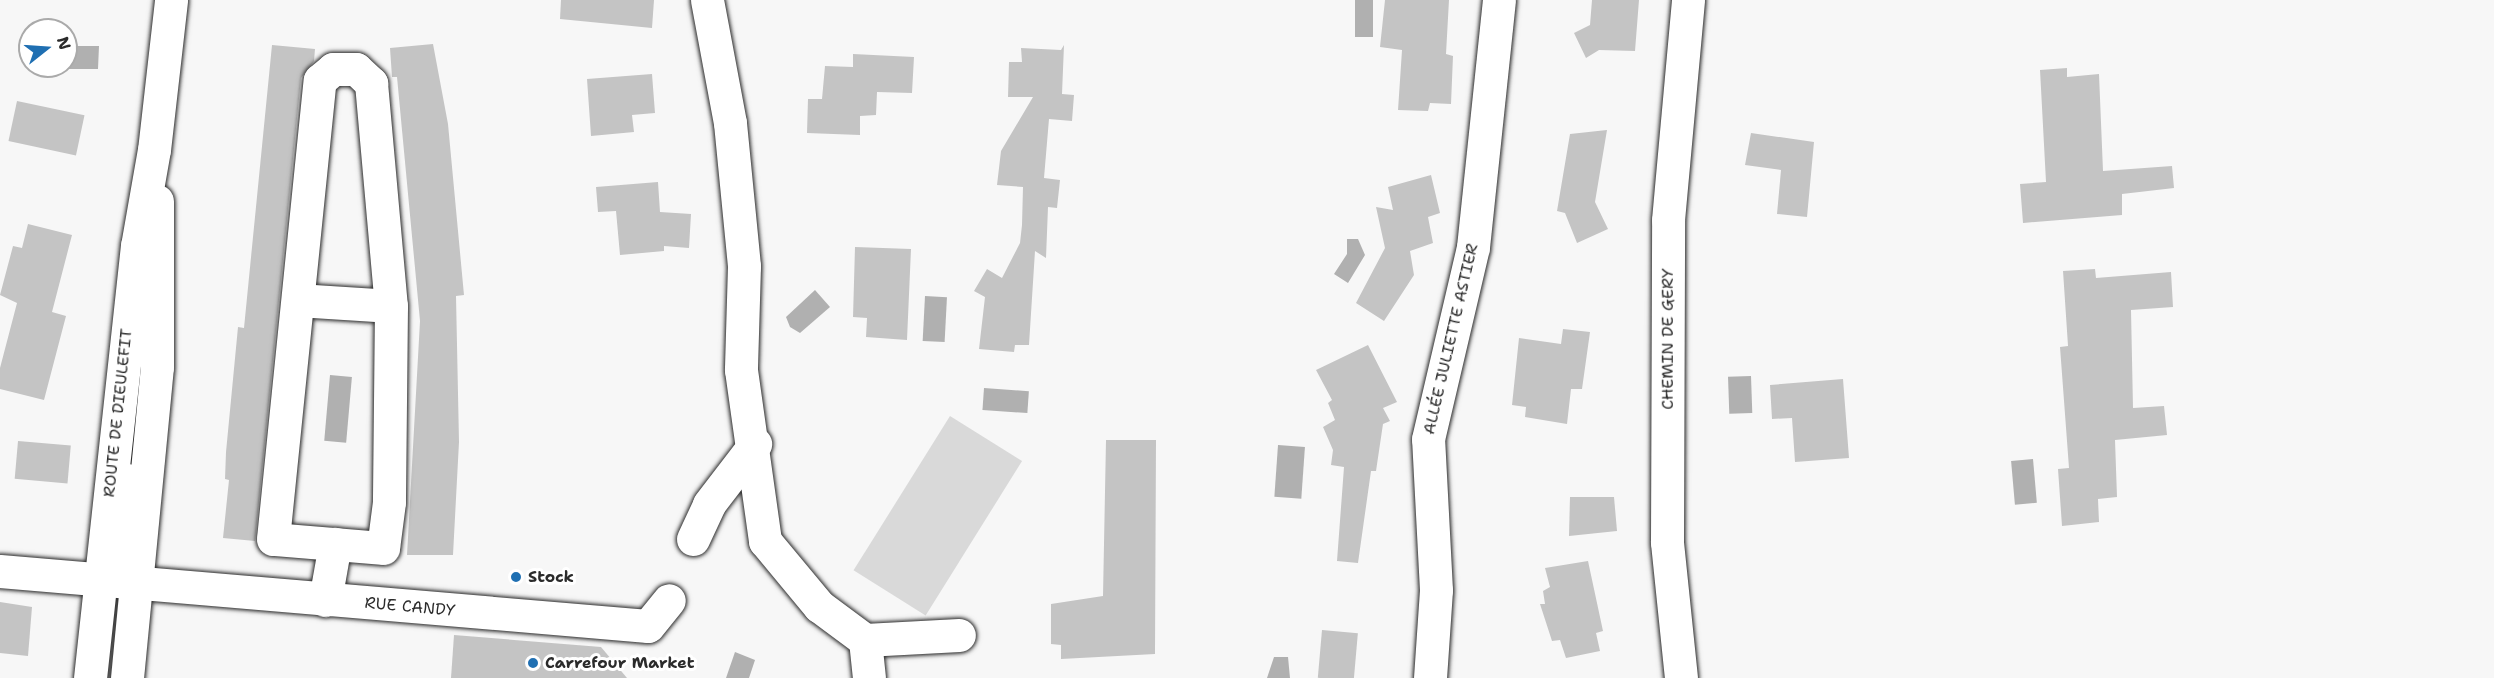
<!DOCTYPE html>
<html>
<head>
<meta charset="utf-8">
<style>
	body { margin:0 }
	#map { position:relative; width:2494px; height:678px; overflow:hidden; background:#f7f7f7; font-family:"Shantell Sans",sans-serif }
	div>[style] { position:absolute }
	[style*='--x'] { left:calc(var(--x)*1px); top:calc(var(--y)*1px); width:calc(var(--w)*1px); rotate:calc(var(--a)*1deg) }
	.green>* { inset:0; background:#d9d9d9; transform-origin:0 0 }
	.water>* { inset:0; background:#b0b0b0; transform-origin:0 0 }
	.building>* { inset:0; background:#c4c4c4; transform-origin:0 0 }
	.roads { filter:drop-shadow(0 0 2px #2b2b2b) drop-shadow(0 0 2px #2b2b2b) }
	.street>* { height:33px; margin:-16.5px; padding:0 16.5px; transform-origin:16.5px; border-radius:16.5px; background:#fff }
	.secondary>* { height:33px; margin:-16.5px; padding:0 16.5px; transform-origin:16.5px; border-radius:16.5px; background:#fff }
	.dots>* { width:16px; height:16px; translate:-50% -50%; box-sizing:border-box; border:3px solid #fff; border-radius:50% }
	span { translate:-50% -50%; white-space:nowrap; text-align:center; line-height:1.15; -webkit-text-stroke:6px #fff; paint-order:stroke }
	.street-label { font-size:16px; color:#2b2b2b }
	.poi-label { font-size:16px; color:#2b2b2b; font-weight:700 }
	.left { translate:0 -50%; text-align:left }
	.north { position:absolute; left:18px; top:18px; width:60px; height:60px; box-sizing:border-box; background:#fff; border:2px solid #aaa; border-radius:50%; rotate:73deg; font-size:16px; font-weight:700; line-height:24px; text-align:center; color:#2b2b2b }
	.north::after { content:''; display:block; margin:auto; width:21px; height:27px; background:#1f6fb2; clip-path:polygon(50% 0,100% 100%,50% 72%,0 100%) }
</style>
</head>
<body>
<div id="map">
	<div class="green">
		<div style="left:950px;top:416px;width:85px;height:182px;rotate:32deg"></div>
	</div>
	<div class="water">
		<div style="left:1355px;top:0;width:18px;height:37px"></div>
		<div style="clip-path:polygon(66px 46px,99px 46px,98px 69px,53px 69px,66px 66px)"></div>
		<div style="clip-path:polygon(1347px 239px,1358px 239px,1365px 255px,1348px 283px,1334px 274px,1347px 254px)"></div>
		<div style="clip-path:polygon(815px 290px,830px 307px,800px 333px,790px 327px,786px 317px)"></div>
		<div style="left:925px;top:296px;width:22px;height:45px;rotate:3deg"></div>
		<div style="left:330px;top:375px;width:22px;height:66px;rotate:5deg"></div>
		<div style="left:1751px;top:376px;width:37px;height:23px;rotate:88deg"></div>
		<div style="left:984px;top:388px;width:45px;height:22px;rotate:4deg"></div>
		<div style="left:1278px;top:445px;width:27px;height:52px;rotate:4deg"></div>
		<div style="left:2033px;top:459px;width:44px;height:22px;rotate:85deg"></div>
		<div style="clip-path:polygon(735px 652px,755px 660px,749px 678px,726px 678px)"></div>
		<div style="clip-path:polygon(1274px 657px,1288px 657px,1290px 678px,1267px 678px)"></div>
	</div>
	<div class="building">
		<div style="clip-path:polygon(561px 0,654px 0,652px 28px,560px 19px)"></div>
		<div style="clip-path:polygon(1385px 0,1449px 0,1446px 54px,1453px 56px,1451px 104px,1430px 103px,1428px 111px,1398px 110px,1402px 50px,1380px 47px)"></div>
		<div style="clip-path:polygon(1592px 0,1639px 0,1635px 51px,1599px 50px,1586px 58px,1574px 33px,1590px 25px)"></div>
		<div style="clip-path:polygon(433px 44px,448px 124px,464px 295px,456px 296px,459px 442px,453px 555px,407px 555px,420px 321px,397px 77px,392px 77px,390px 48px)"></div>
		<div style="clip-path:polygon(272px 45px,315px 49px,314px 61px,301px 78px,255px 541px,223px 538px,229px 480px,225px 479px,226px 452px,238px 327px,244px 328px)"></div>
		<div style="clip-path:polygon(1064px 45px,1062px 94px,1074px 95px,1072px 121px,1049px 119px,1044px 178px,1060px 180px,1057px 208px,1048px 207px,1046px 258px,1035px 251px,1029px 345px,1015px 345px,1014px 352px,979px 349px,985px 297px,974px 291px,987px 269px,1002px 278px,1020px 243px,1022px 225px,1023px 187px,997px 185px,1001px 151px,1033px 97px,1008px 97px,1009px 62px,1022px 62px,1021px 48px,1061px 50px)"></div>
		<div style="clip-path:polygon(853px 54px,914px 57px,912px 93px,877px 92px,876px 115px,860px 116px,860px 135px,807px 133px,808px 99px,822px 99px,825px 66px,853px 67px)"></div>
		<div style="clip-path:polygon(2067px 68px,2067px 77px,2099px 74px,2103px 171px,2172px 166px,2174px 188px,2122px 194px,2122px 215px,2023px 223px,2020px 184px,2046px 182px,2040px 70px)"></div>
		<div style="clip-path:polygon(652px 74px,655px 113px,632px 115px,634px 132px,591px 136px,587px 79px)"></div>
		<div style="left:17px;top:101px;width:69px;height:41px;rotate:12deg"></div>
		<div style="clip-path:polygon(1607px 130px,1595px 202px,1608px 229px,1577px 243px,1565px 213px,1557px 211px,1570px 134px)"></div>
		<div style="clip-path:polygon(1751px 133px,1814px 142px,1807px 217px,1777px 214px,1781px 170px,1745px 165px)"></div>
		<div style="clip-path:polygon(1431px 175px,1440px 213px,1428px 217px,1433px 243px,1410px 251px,1414px 275px,1384px 321px,1356px 303px,1385px 248px,1376px 207px,1393px 210px,1388px 187px)"></div>
		<div style="clip-path:polygon(658px 182px,660px 212px,691px 214px,689px 248px,664px 246px,664px 251px,620px 255px,616px 211px,598px 212px,596px 187px)"></div>
		<div style="clip-path:polygon(28px 224px,72px 235px,52px 312px,66px 316px,44px 400px,0 389px,0 368px,17px 303px,0 295px,13px 246px,22px 248px)"></div>
		<div style="clip-path:polygon(855px 247px,911px 249px,907px 340px,866px 337px,867px 318px,853px 317px)"></div>
		<div style="clip-path:polygon(2095px 269px,2096px 278px,2171px 272px,2173px 307px,2131px 310px,2133px 408px,2164px 406px,2167px 435px,2115px 440px,2117px 497px,2098px 499px,2099px 522px,2062px 526px,2058px 469px,2069px 468px,2060px 347px,2068px 346px,2063px 271px)"></div>
		<div style="clip-path:polygon(1563px 329px,1590px 332px,1582px 389px,1571px 389px,1567px 424px,1525px 417px,1526px 407px,1512px 405px,1519px 338px,1561px 344px)"></div>
		<div style="clip-path:polygon(1368px 345px,1397px 402px,1383px 408px,1390px 421px,1383px 424px,1376px 471px,1371px 471px,1358px 563px,1337px 561px,1344px 467px,1331px 465px,1333px 450px,1323px 427px,1335px 420px,1328px 403px,1332px 400px,1316px 370px)"></div>
		<div style="clip-path:polygon(1843px 379px,1849px 458px,1795px 462px,1792px 418px,1772px 419px,1770px 385px)"></div>
		<div style="clip-path:polygon(1106px 440px,1156px 440px,1155px 654px,1061px 659px,1061px 645px,1051px 644px,1051px 604px,1103px 596px)"></div>
		<div style="left:18px;top:441px;width:53px;height:38px;rotate:5deg"></div>
		<div style="clip-path:polygon(1570px 497px,1614px 497px,1617px 531px,1569px 536px)"></div>
		<div style="clip-path:polygon(1588px 561px,1603px 631px,1596px 633px,1600px 651px,1566px 658px,1560px 640px,1552px 641px,1540px 604px,1545px 604px,1543px 591px,1550px 587px,1545px 568px)"></div>
		<div style="clip-path:polygon(0 602px,32px 607px,28px 656px,0 653px)"></div>
		<div style="left:1322px;top:630px;width:36px;height:48px;rotate:5deg"></div>
		<div style="clip-path:polygon(454px 635px,601px 647px,627px 678px,451px 678px)"></div>
	</div>
	<div class="roads">
		<div class="street">
			<div style="--x:707;--y:0;--w:125;--a:79.4"></div>
			<div style="--x:730;--y:123;--w:144;--a:84.4"></div>
			<div style="--x:744;--y:266;--w:104;--a:91.7"></div>
			<div style="--x:741;--y:370;--w:173;--a:82"></div>
			<div style="--x:765;--y:541;--w:85;--a:50.3"></div>
			<div style="--x:819;--y:606;--w:57;--a:36.5"></div>
			<div style="--x:865;--y:640;--w:38;--a:84"></div>
			<div style="--x:333;--y:69;--w:23;--a:0"></div>
			<div style="--x:356;--y:69;--w:21;--a:43"></div>
			<div style="--x:371;--y:83;--w:224;--a:84.9"></div>
			<div style="--x:391;--y:306;--w:196;--a:90.6"></div>
			<div style="--x:389;--y:502;--w:46;--a:97.4"></div>
			<div style="--x:383;--y:548;--w:110;--a:-175.3"></div>
			<div style="--x:273;--y:539;--w:461;--a:-84.2"></div>
			<div style="--x:320;--y:80;--w:17;--a:-40"></div>
			<div style="--x:298;--y:300;--w:93;--a:3.7"></div>
			<div style="--x:127;--y:480;--w:71;--a:92.4"></div>
			<div style="--x:124;--y:551;--w:34;--a:67"></div>
			<div style="--x:693;--y:539;--w:38;--a:-65"></div>
			<div style="--x:709;--y:504;--w:76;--a:-52.5"></div>
			<div style="--x:0;--y:571;--w:650;--a:4.85"></div>
			<div style="--x:648;--y:626;--w:33;--a:-51"></div>
			<div style="--x:325;--y:600;--w:57;--a:-79.9"></div>
			<div style="--x:865;--y:640;--w:94;--a:-3"></div>
			<div style="--x:1430;--y:678;--w:88;--a:-86.1"></div>
			<div style="--x:1436;--y:590;--w:151;--a:-93"></div>
			<div style="--x:1428;--y:439;--w:197;--a:-76.8"></div>
			<div style="--x:1473;--y:247;--w:248;--a:-84"></div>
			<div style="--x:1681;--y:678;--w:137;--a:-95.9"></div>
			<div style="--x:1667;--y:542;--w:322;--a:-89.8"></div>
			<div style="--x:1668;--y:220;--w:221;--a:-84.8"></div>
		</div>
		<div class="secondary">
			<div style="--x:90;--y:678;--w:435;--a:-83.8"></div>
			<div style="--x:137;--y:246;--w:97;--a:-80"></div>
			<div style="--x:154;--y:150;--w:151;--a:-83.5"></div>
			<div style="--x:127;--y:678;--w:312;--a:-84.5"></div>
			<div style="--x:157;--y:367;--w:166;--a:-90"></div>
		</div>
	</div>
	<div class="dots">
		<div style="left:516px;top:577px;background:#1f6fb2"></div>
		<div style="left:533px;top:663px;background:#1f6fb2"></div>
	</div>
	<div class="street-label">
		<span style="left:1451px;top:339px;rotate:-77deg">ALLÉE JULIETTE ASTIER</span>
		<span style="left:1668px;top:339px;rotate:-90deg">CHEMIN DE GERY</span>
		<span style="left:118px;top:413px;rotate:-84deg">ROUTE DE DIEULEFIT</span>
		<span style="left:410px;top:607px;rotate:5deg">RUE CANDY</span>
	</div>
	<div class="poi-label">
		<span class="left" style="left:528px;top:577px">Stock</span>
		<span class="left" style="left:545px;top:663px">Carrefour Market</span>
	</div>
	<div class="north">N</div>
</div>
</body>
</html>
